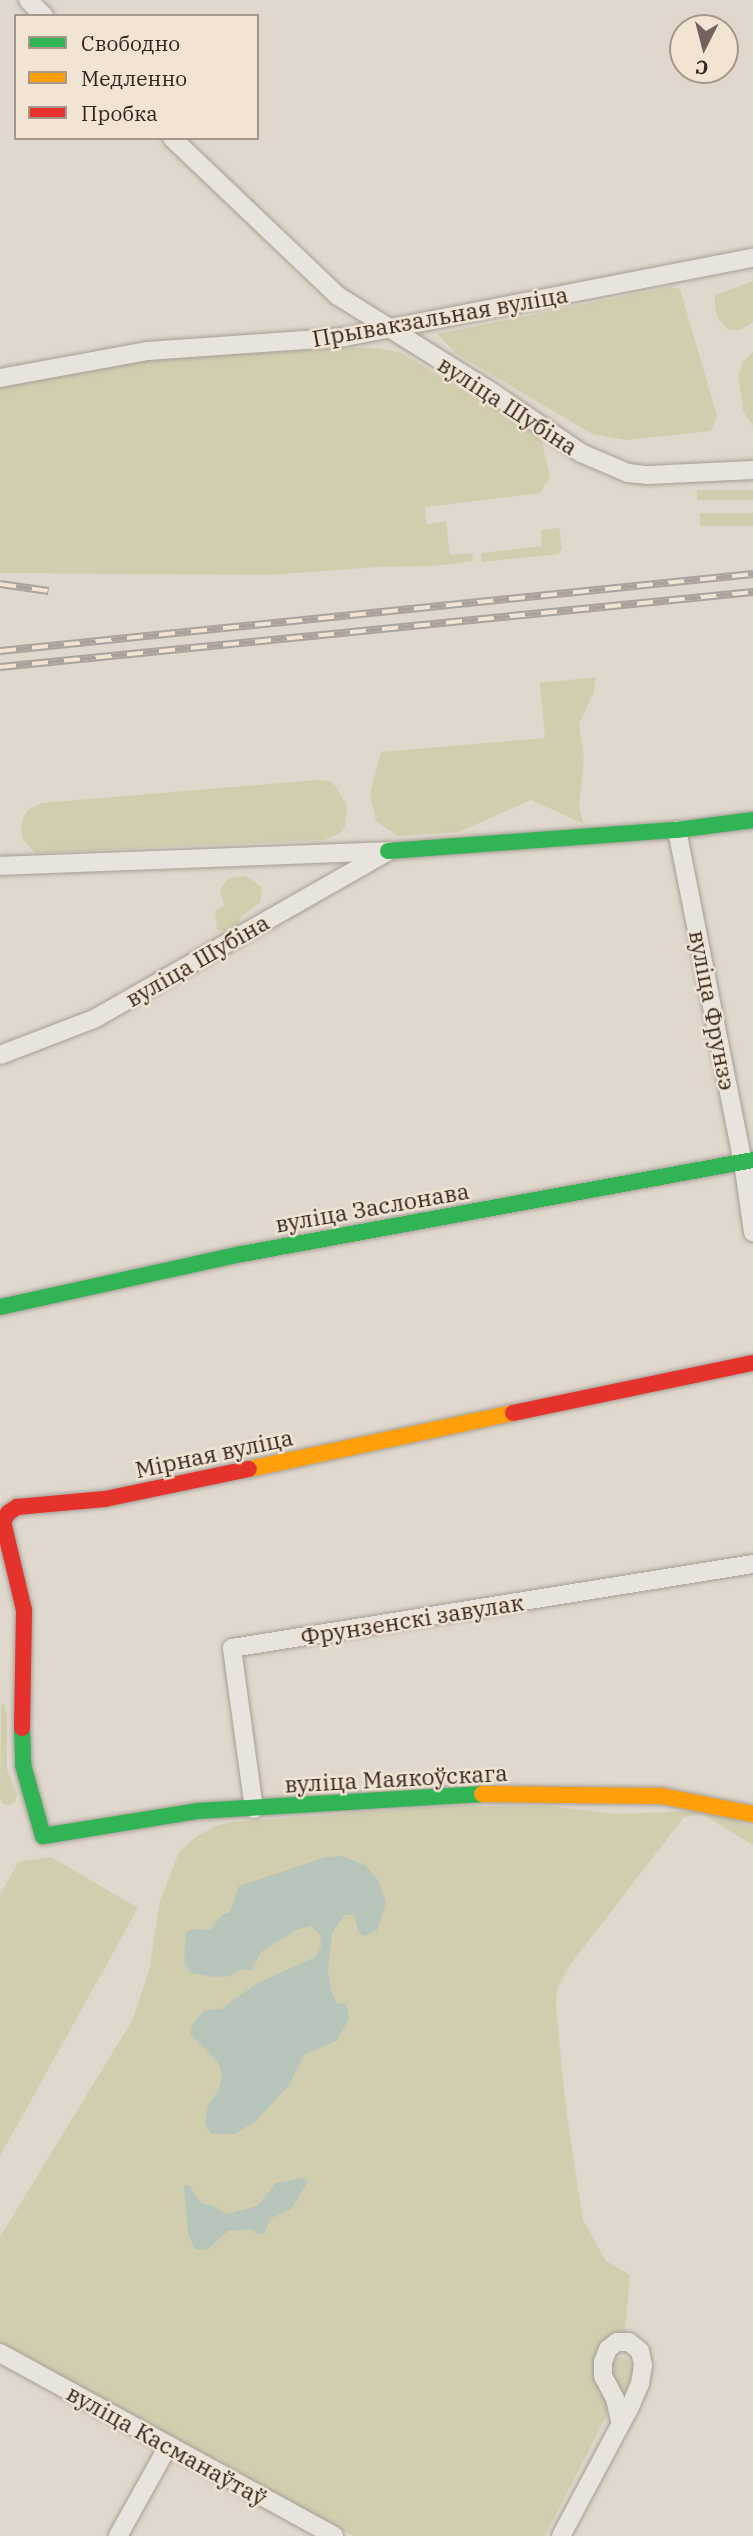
<!DOCTYPE html>
<html>
<head>
<meta charset="utf-8">
<style>
	body { margin:0 }
	#map { position:relative; width:753px; height:2536px; overflow:hidden; background:#e0d8cc; font-family:"IBM Plex Serif",serif }
	div>[style] { position:absolute }
	[style*='--x'] { left:calc(var(--x)*1px); top:calc(var(--y)*1px); width:calc(var(--w)*1px); rotate:calc(var(--a)*1deg) }
	.green>* { inset:0; background:#d1ceb0; transform-origin:0 0 }
	.water>* { inset:0; background:#b7c4ba }
	.roads { filter:drop-shadow(0 0 2px #a59e95) drop-shadow(0 0 2px #a59e95) }
	.street>* { height:18px; margin:-9px; padding:0 9px; transform-origin:9px; border-radius:9px; background:#e8e4dd }
	.fast>* { height:16px; margin:-8px; padding:0 8px; transform-origin:8px; border-radius:8px; background:#30b455 }
	.slow>* { height:16px; margin:-8px; padding:0 8px; transform-origin:8px; border-radius:8px; background:#ff9f0a }
	.jam>* { height:16px; margin:-8px; padding:0 8px; transform-origin:8px; border-radius:8px; background:#e5322d }
	.rail>* { height:8px; margin-top:-4px; transform-origin:0; background:repeating-linear-gradient(90deg,#f1e4d2 0 16px,#a9a39d 0 32px); box-sizing:border-box; border-block:2px solid #a9a39d }
	span { translate:-50% -50%; white-space:nowrap; text-align:center; line-height:1.15; -webkit-text-stroke:5px #f1e4d2; paint-order:stroke }
	.street-label { font-size:23px; color:#33261f }
	.legend { position:absolute; left:14px; top:14px; width:245px; height:126px; box-sizing:border-box; background:#f1e4d2; border:2px solid #a5988a; margin:0; padding:9px 12px; list-style:none; font-size:21px; color:#33261f }
	.legend li { display:flex; align-items:center; gap:14px; height:35px }
	.legend b { width:35px; border:2px solid #a5988a }
	.north { position:absolute; left:669px; top:14px; width:70px; height:70px; box-sizing:border-box; background:#f1e4d2; border:2px solid #a5988a; border-radius:50%; rotate:186deg; font-size:19px; font-weight:700; line-height:28px; text-align:center; color:#33261f }
	.north::after { content:''; display:block; margin:auto; width:24px; height:32px; background:#70645c; clip-path:polygon(50% 0,100% 100%,50% 72%,0 100%) }
</style>
</head>
<body>
<div id="map">
	<div class="green">
		<div style="clip-path:polygon(753px 281px,753px 322px,741px 330px,728px 330px,719px 320px,715px 308px,715px 295px)"></div>
		<div style="clip-path:polygon(669px 287px,680px 289px,717px 416px,711px 431px,626px 440px,592px 434px,457px 354px,437px 334px)"></div>
		<div style="clip-path:polygon(356px 348px,378px 348px,401px 353px,530px 430px,542px 441px,550px 477px,540px 493px,425px 507px,427px 524px,446px 521px,450px 555px,472px 553px,473px 561px,434px 566px,378px 567px,268px 575px,0 573px,0 388px,151px 358px)"></div>
		<div style="clip-path:polygon(753px 352px,753px 426px,743px 411px,738px 376px,743px 362px)"></div>
		<div style="left:753px;top:490px;width:10px;height:56px;rotate:90deg"></div>
		<div style="left:753px;top:513px;width:13px;height:53px;rotate:90deg"></div>
		<div style="clip-path:polygon(559px 528px,562px 548px,559px 554px,482px 562px,481px 553px,542px 546px,541px 530px)"></div>
		<div style="clip-path:polygon(596px 677px,594px 692px,579px 724px,584px 758px,579px 807px,584px 824px,531px 800px,459px 832px,398px 836px,376px 821px,370px 794px,381px 752px,545px 738px,540px 683px)"></div>
		<div style="clip-path:polygon(317px 780px,329px 781px,336px 786px,347px 806px,345px 826px,339px 834px,324px 840px,35px 853px,24px 841px,21px 832px,23px 818px,29px 809px,42px 803px)"></div>
		<div style="clip-path:polygon(245px 876px,262px 887px,260px 903px,242px 915px,238px 925px,231px 932px,217px 930px,215px 911px,224px 906px,220px 889px,229px 878px)"></div>
		<div style="clip-path:polygon(1px 1704px,5px 1705px,7px 1715px,7px 1769px,17px 1795px,15px 1802px,9px 1805px,2px 1803px,0 1798px)"></div>
		<div style="clip-path:polygon(450px 1806px,549px 1806px,617px 1814px,692px 1811px,726px 1817px,753px 1827px,753px 1845px,702px 1814px,684px 1817px,570px 1965px,557px 1989px,556px 2006px,566px 2109px,583px 2220px,606px 2261px,630px 2275px,625px 2333px,611px 2335px,601px 2343px,596px 2355px,596px 2369px,609px 2411px,545px 2536px,353px 2536px,0 2342px,0 2237px,133px 2019px,149px 1970px,160px 1901px,179px 1852px,196px 1837px,216px 1826px,232px 1822px)"></div>
		<div style="clip-path:polygon(51px 1857px,138px 1908px,0 2156px,0 1895px,18px 1862px)"></div>
		<div style="clip-path:polygon(620px 2357px,627px 2358px,634px 2370px,626px 2390px,619px 2390px,611px 2373px,612px 2362px)"></div>
	</div>
	<div class="water">
		<div style="clip-path:polygon(342px 1856px,365px 1865px,378px 1880px,386px 1902px,377px 1930px,365px 1936px,359px 1933px,354px 1915px,345px 1915px,332px 1933px,328px 1971px,331px 1990px,337px 2004px,346px 2003px,349px 2019px,336px 2041px,305px 2054px,289px 2085px,256px 2121px,235px 2134px,211px 2134px,205px 2123px,208px 2105px,219px 2090px,222px 2076px,218px 2062px,190px 2034px,193px 2024px,205px 2010px,222px 2009px,256px 1984px,315px 1957px,321px 1947px,320px 1935px,312px 1926px,298px 1929px,261px 1952px,251px 1971px,243px 1969px,229px 1976px,213px 1977px,191px 1973px,184px 1962px,186px 1932px,192px 1929px,210px 1930px,222px 1915px,230px 1912px,239px 1886px,326px 1857px)"></div>
		<div style="clip-path:polygon(303px 2178px,308px 2182px,290px 2210px,271px 2218px,264px 2233px,257px 2234px,250px 2229px,228px 2231px,207px 2250px,195px 2249px,188px 2233px,184px 2185px,189px 2185px,201px 2203px,217px 2207px,226px 2214px,257px 2206px,276px 2183px)"></div>
	</div>
	<div class="roads">
		<div class="street">
			<div style="--x:28;--y:0;--w:23;--a:45"></div>
			<div style="--x:172;--y:138;--w:229;--a:43.6"></div>
			<div style="--x:338;--y:296;--w:183;--a:32"></div>
			<div style="--x:493;--y:393;--w:107;--a:34.3"></div>
			<div style="--x:581;--y:453;--w:51;--a:23.1"></div>
			<div style="--x:628;--y:473;--w:20;--a:6"></div>
			<div style="--x:648;--y:475;--w:105;--a:-2.7"></div>
			<div style="--x:0;--y:378;--w:149;--a:-10.4"></div>
			<div style="--x:147;--y:351;--w:198;--a:-4"></div>
			<div style="--x:345;--y:337;--w:416;--a:-11"></div>
			<div style="--x:677;--y:830;--w:338;--a:78.8"></div>
			<div style="--x:743;--y:1162;--w:71;--a:81.9"></div>
			<div style="--x:0;--y:866;--w:384;--a:-2.2"></div>
			<div style="--x:0;--y:1055;--w:101;--a:-21"></div>
			<div style="--x:94;--y:1019;--w:339;--a:-29.7"></div>
			<div style="--x:254;--y:1809;--w:162;--a:-97.8"></div>
			<div style="--x:232;--y:1648;--w:528;--a:-9.16"></div>
			<div style="--x:0;--y:2353;--w:381;--a:28.7"></div>
			<div style="--x:118;--y:2536;--w:103;--a:-60.9"></div>
			<div style="--x:561;--y:2536;--w:146;--a:-61.9"></div>
			<div style="--x:630;--y:2407;--w:25;--a:-67"></div>
			<div style="--x:640;--y:2384;--w:19;--a:-81"></div>
			<div style="--x:643;--y:2365;--w:14;--a:-102"></div>
			<div style="--x:640;--y:2351;--w:14;--a:-141"></div>
			<div style="--x:629;--y:2342;--w:12;--a:180"></div>
			<div style="--x:617;--y:2342;--w:11;--a:142"></div>
			<div style="--x:608;--y:2349;--w:14;--a:111"></div>
			<div style="--x:603;--y:2362;--w:14;--a:90"></div>
			<div style="--x:603;--y:2376;--w:26;--a:62"></div>
			<div style="--x:615;--y:2399;--w:26;--a:77"></div>
		</div>
		<div class="fast">
			<div style="--x:388;--y:851;--w:290;--a:-4.2"></div>
			<div style="--x:677;--y:830;--w:77;--a:-7.5"></div>
			<div style="--x:0;--y:1307;--w:248;--a:-12.4"></div>
			<div style="--x:242;--y:1254;--w:520;--a:-10.42"></div>
			<div style="--x:22;--y:1728;--w:37;--a:88"></div>
			<div style="--x:23;--y:1765;--w:74;--a:74.3"></div>
			<div style="--x:43;--y:1836;--w:156;--a:-9.2"></div>
			<div style="--x:197;--y:1811;--w:286;--a:-3.4"></div>
		</div>
		<div class="slow">
			<div style="--x:249;--y:1469;--w:270;--a:-12"></div>
			<div style="--x:482;--y:1794;--w:180;--a:0.6"></div>
			<div style="--x:662;--y:1796;--w:93;--a:11.2"></div>
		</div>
		<div class="jam">
			<div style="--x:513;--y:1413;--w:245;--a:-11.8"></div>
			<div style="--x:22;--y:1728;--w:118;--a:-89"></div>
			<div style="--x:24;--y:1610;--w:90;--a:-103.4"></div>
			<div style="--x:3;--y:1522;--w:10;--a:-61"></div>
			<div style="--x:8;--y:1513;--w:11;--a:-34"></div>
			<div style="--x:17;--y:1507;--w:88;--a:-5.2"></div>
			<div style="--x:105;--y:1499;--w:147;--a:-11.8"></div>
		</div>
	</div>
	<div class="rail">
		<div style="--x:0;--y:584;--w:49;--a:8.3"></div>
		<div style="--x:0;--y:651;--w:757;--a:-5.84"></div>
		<div style="--x:0;--y:667;--w:757;--a:-5.69"></div>
	</div>
	<div class="street-label">
		<span style="left:440px;top:316px;rotate:-10deg">Прывакзальная вуліца</span>
		<span style="left:508px;top:405px;rotate:33deg">вуліца Шубіна</span>
		<span style="left:197px;top:960px;rotate:-30deg">вуліца Шубіна</span>
		<span style="left:713px;top:1010px;rotate:79deg">вуліца Фрунзэ</span>
		<span style="left:372px;top:1207px;rotate:-10deg">вуліца Заслонава</span>
		<span style="left:214px;top:1453px;rotate:-12deg">Мірная вуліца</span>
		<span style="left:412px;top:1619px;rotate:-9deg">Фрунзенскі завулак</span>
		<span style="left:396px;top:1778px;rotate:-3deg">вуліца Маякоўскага</span>
		<span style="left:167px;top:2445px;rotate:29deg">вуліца Касманаўтаў</span>
	</div>
	<ul class="legend">
	<li><b style="height:9px;background:#30b455"></b>Свободно</li>
	<li><b style="height:9px;background:#ff9f0a"></b>Медленно</li>
	<li><b style="height:9px;background:#e5322d"></b>Пробка</li>
	</ul>
	<div class="north">С</div>
</div>
</body>
</html>
